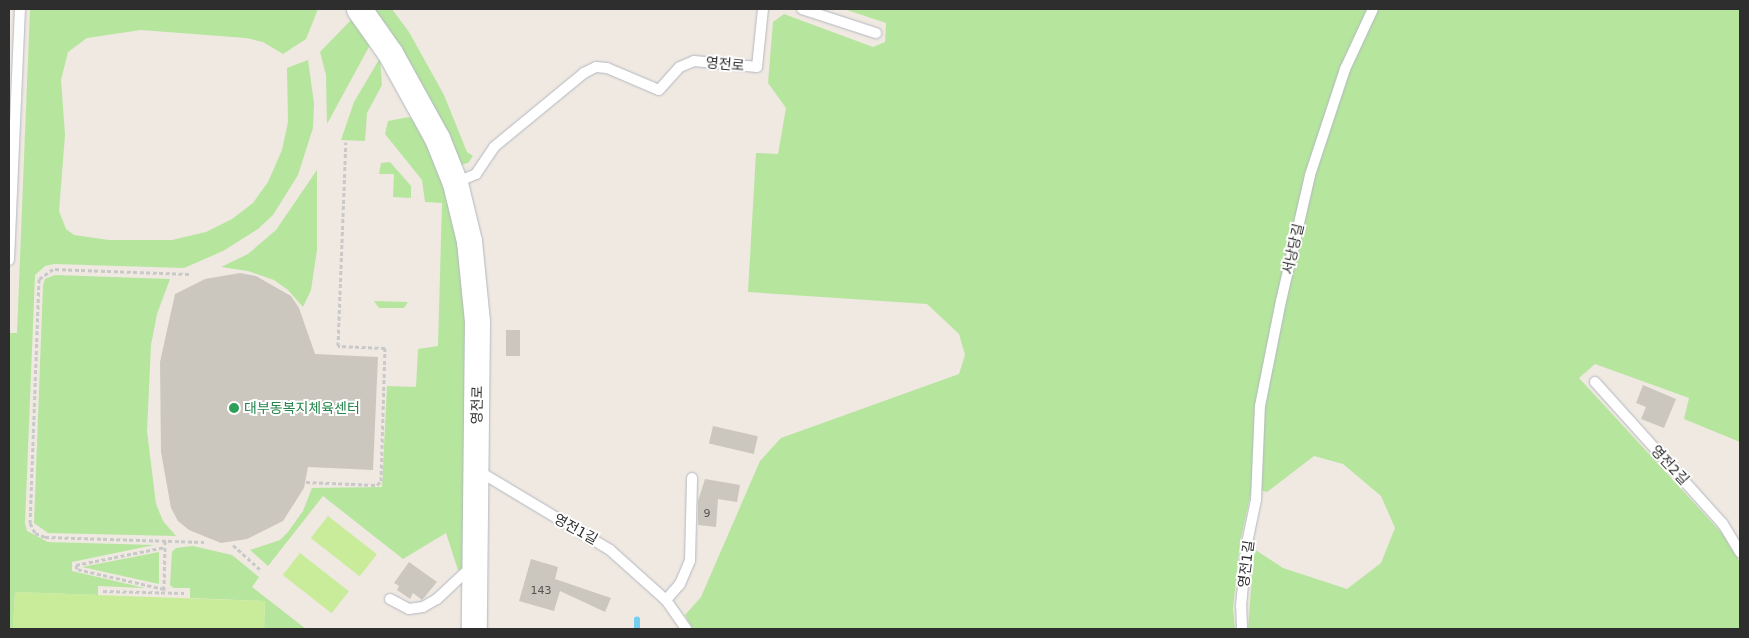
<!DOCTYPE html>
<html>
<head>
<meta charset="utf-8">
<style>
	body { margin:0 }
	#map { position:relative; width:1749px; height:638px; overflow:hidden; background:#efe9e1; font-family:"DejaVu Sans","Noto Sans KR",sans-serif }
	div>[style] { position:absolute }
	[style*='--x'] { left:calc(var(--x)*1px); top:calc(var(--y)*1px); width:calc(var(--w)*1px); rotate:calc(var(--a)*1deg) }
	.green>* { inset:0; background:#b6e59e }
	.pitch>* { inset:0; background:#c9ec9a; transform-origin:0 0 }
	.stream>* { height:5.5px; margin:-2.75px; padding:0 2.75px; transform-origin:2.75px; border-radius:2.75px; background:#75cff0 }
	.building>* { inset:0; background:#cbc7bf; transform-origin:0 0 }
	.path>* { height:3px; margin-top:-1.5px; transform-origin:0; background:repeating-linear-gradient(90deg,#c9c9c9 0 4px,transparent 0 6.5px) }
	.roads { filter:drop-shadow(0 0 1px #b4b7c1) drop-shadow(0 0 1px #b4b7c1) }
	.service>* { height:10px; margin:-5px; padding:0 5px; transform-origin:5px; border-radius:5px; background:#fff }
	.tertiary>* { height:25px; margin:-12.5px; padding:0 12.5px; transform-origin:12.5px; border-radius:12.5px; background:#fff }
	.dots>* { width:14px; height:14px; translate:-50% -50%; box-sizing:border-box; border:2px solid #fff; border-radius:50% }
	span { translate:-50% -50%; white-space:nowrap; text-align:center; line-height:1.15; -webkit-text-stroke:4px #fff; paint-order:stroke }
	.number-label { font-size:11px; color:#555452 }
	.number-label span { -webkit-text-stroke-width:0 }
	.street-label { font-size:14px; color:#2e2e2e }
	.leisure-label { font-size:14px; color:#27864d }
	.left { translate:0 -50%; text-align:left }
	.frame { position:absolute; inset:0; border:10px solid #2e2e2e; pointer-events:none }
</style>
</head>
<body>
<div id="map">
	<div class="green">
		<div style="clip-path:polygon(30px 9px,318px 9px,306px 39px,283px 54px,263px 42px,246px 38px,141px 30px,87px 38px,68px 52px,61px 80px,65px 135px,59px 211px,66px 229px,74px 235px,109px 240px,172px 240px,206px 232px,232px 219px,253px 203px,268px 182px,282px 150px,288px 122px,287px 68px,308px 60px,314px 103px,313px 128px,298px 175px,273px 215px,258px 229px,223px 251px,184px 268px,54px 264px,45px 266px,35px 275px,25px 523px,27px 531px,48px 542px,154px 545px,72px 562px,72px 571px,145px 588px,98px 586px,98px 595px,15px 592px,13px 629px,9px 629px,9px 333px,17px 333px)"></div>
		<div style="clip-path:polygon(371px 9px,392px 9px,409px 32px,444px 95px,467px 152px,473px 156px,468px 163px,460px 165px)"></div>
		<div style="clip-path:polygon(844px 9px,1740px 9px,1740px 442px,1684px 419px,1689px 398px,1595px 364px,1579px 378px,1731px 543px,1740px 563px,1740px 629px,1248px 629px,1254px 549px,1283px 568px,1347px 589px,1381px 563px,1395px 528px,1381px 496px,1343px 464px,1314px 456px,1267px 492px,1252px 488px,1240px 542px,1233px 608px,1235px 629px,693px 629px,685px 615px,701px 597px,760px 461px,781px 438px,959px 374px,965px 355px,959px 334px,927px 304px,748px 292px,756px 153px,778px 154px,786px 108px,768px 83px,773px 22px,784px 14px,873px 47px,885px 42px,886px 23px)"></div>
		<div style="clip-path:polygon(352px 19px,370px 45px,327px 124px,326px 75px,320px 52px)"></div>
		<div style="clip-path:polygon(380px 58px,382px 85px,367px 113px,365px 141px,341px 140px,354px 102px)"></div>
		<div style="clip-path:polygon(409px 117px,417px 121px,447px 193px,457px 230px,467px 313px,465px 570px,458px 570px,446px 533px,403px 559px,323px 496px,268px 566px,250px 550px,280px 540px,288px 532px,303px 511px,312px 488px,382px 487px,387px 386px,416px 387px,418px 349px,438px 346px,442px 203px,425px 202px,422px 180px,385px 134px,388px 121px)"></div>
		<div style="clip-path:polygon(390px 162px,411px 186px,411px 198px,393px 197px,394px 174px,379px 174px,381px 163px)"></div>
		<div style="clip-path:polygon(317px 170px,317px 250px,311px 290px,303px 307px,288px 290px,274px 280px,248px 271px,221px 267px,248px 254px,276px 230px)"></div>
		<div style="clip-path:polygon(55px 275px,170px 279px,157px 314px,151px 345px,147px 431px,156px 504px,163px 521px,176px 536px,48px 533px,34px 523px,43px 285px,45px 279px)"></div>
		<div style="clip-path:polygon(374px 301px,408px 302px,404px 308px,379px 308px)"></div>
		<div style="clip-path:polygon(193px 546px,232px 555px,259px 577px,252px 587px,306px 629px,264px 629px,265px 601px,190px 598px,190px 588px,174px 588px,170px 585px,172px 552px,176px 548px)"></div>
		<div style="clip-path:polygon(159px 552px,159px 584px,82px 567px)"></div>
	</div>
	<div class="pitch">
		<div style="left:328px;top:516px;width:62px;height:28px;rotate:38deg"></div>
		<div style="left:300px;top:553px;width:62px;height:28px;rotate:38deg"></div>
		<div style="clip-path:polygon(15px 592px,265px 601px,264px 629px,13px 629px)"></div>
	</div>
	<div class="stream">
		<div style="--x:637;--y:629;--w:9;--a:-90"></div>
	</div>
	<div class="building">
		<div style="clip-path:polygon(240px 273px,256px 276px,291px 296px,299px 308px,315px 354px,378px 357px,373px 470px,308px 467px,304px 488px,283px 521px,247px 539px,221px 543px,189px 530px,178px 521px,171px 508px,161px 452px,160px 362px,175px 294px,205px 279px)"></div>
		<div style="left:506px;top:330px;width:14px;height:26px"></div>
		<div style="clip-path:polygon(1643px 385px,1676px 399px,1664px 428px,1641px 419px,1646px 407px,1636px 403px)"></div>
		<div style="left:713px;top:426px;width:46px;height:18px;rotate:13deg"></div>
		<div style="clip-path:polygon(705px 479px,740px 485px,737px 502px,718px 499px,716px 527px,698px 525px,698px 501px)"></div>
		<div style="clip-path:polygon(531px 559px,558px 567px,555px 579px,611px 598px,605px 612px,560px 591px,554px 611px,519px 601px)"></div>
		<div style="clip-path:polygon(409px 562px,437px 582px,422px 600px,413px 593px,410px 599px,397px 590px,399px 586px,394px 583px)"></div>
	</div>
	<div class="path">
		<div style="--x:189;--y:274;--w:136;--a:-177.9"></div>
		<div style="--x:53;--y:269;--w:17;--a:144"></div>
		<div style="--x:39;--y:279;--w:244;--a:92.1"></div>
		<div style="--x:30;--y:523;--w:11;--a:63"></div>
		<div style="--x:35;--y:533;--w:11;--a:22"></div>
		<div style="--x:45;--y:537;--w:159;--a:1.8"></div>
		<div style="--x:306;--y:482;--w:71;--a:2.4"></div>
		<div style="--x:377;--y:485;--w:6;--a:-45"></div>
		<div style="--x:381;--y:481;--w:133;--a:-88.3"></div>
		<div style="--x:385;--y:348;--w:47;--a:-177.6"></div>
		<div style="--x:338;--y:346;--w:204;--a:-87.8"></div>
		<div style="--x:233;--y:545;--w:36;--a:42"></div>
		<div style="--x:164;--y:589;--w:89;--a:-167.1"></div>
		<div style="--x:77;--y:569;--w:4;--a:-104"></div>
		<div style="--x:76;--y:565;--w:91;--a:-11.4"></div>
		<div style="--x:164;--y:590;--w:49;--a:-88.8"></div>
		<div style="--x:103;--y:591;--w:81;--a:1.4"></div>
	</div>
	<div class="roads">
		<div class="service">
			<div style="--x:802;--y:9;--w:78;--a:18"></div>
			<div style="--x:455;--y:183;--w:23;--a:-23"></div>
			<div style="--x:476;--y:174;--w:32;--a:-56"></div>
			<div style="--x:494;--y:147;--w:117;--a:-39.4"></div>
			<div style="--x:584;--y:73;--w:13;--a:-27"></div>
			<div style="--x:596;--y:67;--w:11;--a:5"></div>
			<div style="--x:607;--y:68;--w:56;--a:22.9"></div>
			<div style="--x:659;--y:90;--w:31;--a:-48"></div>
			<div style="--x:680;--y:67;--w:15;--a:-23"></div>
			<div style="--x:694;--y:61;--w:63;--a:5.4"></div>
			<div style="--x:757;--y:67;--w:58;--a:-84.1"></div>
			<div style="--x:9;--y:260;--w:251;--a:-87.5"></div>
			<div style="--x:1595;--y:382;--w:191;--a:48"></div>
			<div style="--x:1723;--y:524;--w:33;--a:59"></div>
			<div style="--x:477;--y:470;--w:155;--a:31"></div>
			<div style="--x:610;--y:550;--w:75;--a:41.8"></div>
			<div style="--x:666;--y:600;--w:35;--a:55"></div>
			<div style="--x:390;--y:599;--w:21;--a:28"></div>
			<div style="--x:409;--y:609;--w:14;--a:-8"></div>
			<div style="--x:423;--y:607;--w:16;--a:-30"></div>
			<div style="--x:437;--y:599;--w:47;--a:-43.3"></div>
			<div style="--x:666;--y:600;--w:21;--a:-49"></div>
			<div style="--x:680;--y:584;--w:25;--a:-67"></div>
			<div style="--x:690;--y:561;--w:83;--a:-88.6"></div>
			<div style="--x:1242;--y:629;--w:23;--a:-92"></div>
			<div style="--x:1241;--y:606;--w:63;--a:-84.6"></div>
			<div style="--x:1247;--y:543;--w:44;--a:-78.2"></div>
			<div style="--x:1256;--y:500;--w:94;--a:-87.6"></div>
			<div style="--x:1260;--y:406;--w:107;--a:-78.7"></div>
			<div style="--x:1281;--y:301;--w:129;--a:-77"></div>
			<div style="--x:1310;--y:175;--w:112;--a:-71.7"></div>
			<div style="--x:1345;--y:69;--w:66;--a:-65"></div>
		</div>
		<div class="tertiary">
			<div style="--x:359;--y:9;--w:54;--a:54.8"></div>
			<div style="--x:390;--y:53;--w:97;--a:61.1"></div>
			<div style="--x:437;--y:138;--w:48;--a:68.2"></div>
			<div style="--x:455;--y:183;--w:60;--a:76.4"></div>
			<div style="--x:469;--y:241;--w:80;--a:84.3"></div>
			<div style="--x:477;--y:321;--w:308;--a:90.6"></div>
		</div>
	</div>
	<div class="dots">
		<div style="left:234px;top:408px;background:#2e9e5b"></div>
	</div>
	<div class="number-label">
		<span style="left:707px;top:514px">9</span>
		<span style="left:541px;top:591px">143</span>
	</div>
	<div class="street-label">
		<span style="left:725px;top:64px;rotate:5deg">영전로</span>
		<span style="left:1293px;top:249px;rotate:-77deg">서낭당길</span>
		<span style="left:477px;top:405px;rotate:-89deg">영전로</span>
		<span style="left:1670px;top:465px;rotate:47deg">영전2길</span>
		<span style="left:576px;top:529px;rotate:29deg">영전1길</span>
		<span style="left:1246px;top:564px;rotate:-83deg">영전1길</span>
	</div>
	<div class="leisure-label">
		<span class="left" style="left:244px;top:408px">대부동복지체육센터</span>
	</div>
	<div class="frame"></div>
</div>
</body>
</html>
